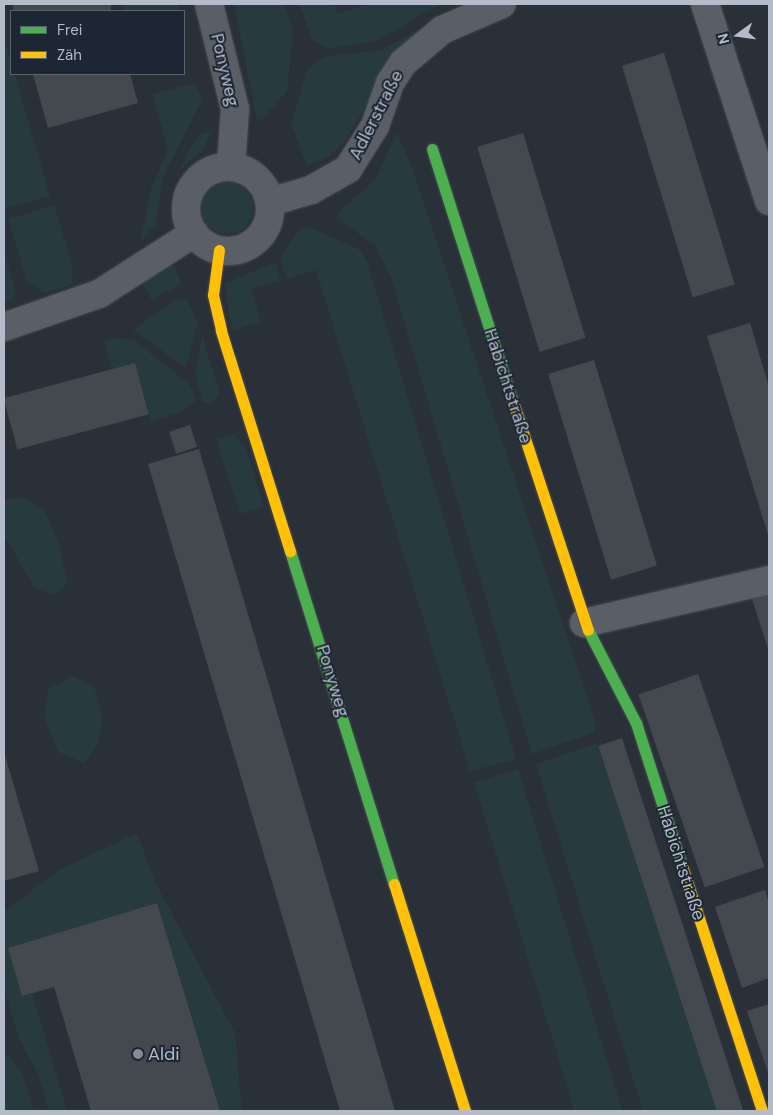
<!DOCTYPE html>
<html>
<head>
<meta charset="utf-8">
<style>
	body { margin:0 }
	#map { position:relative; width:773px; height:1115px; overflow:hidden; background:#2a3038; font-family:"DM Sans",sans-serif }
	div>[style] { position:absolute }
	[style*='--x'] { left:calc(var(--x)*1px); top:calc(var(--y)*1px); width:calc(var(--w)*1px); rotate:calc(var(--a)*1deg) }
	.green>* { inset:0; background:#273a3e; transform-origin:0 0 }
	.round { border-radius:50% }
	.building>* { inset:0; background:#444950; transform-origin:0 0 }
	.roads { filter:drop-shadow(0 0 1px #484c53) drop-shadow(0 0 1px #484c53) }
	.street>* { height:28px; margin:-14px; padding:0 14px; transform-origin:14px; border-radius:14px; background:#5a5e66 }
	.street>.ring { margin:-14px; padding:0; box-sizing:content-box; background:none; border:28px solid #5a5e66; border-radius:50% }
	.fast>* { height:11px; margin:-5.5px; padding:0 5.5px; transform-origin:5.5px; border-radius:5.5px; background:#4caf50 }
	.slow>* { height:11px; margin:-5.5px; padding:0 5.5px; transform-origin:5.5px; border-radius:5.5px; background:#ffc107 }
	.dots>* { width:14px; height:14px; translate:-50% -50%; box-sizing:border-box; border:2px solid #1d2633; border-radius:50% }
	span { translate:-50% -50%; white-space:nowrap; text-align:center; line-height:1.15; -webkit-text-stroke:4px #1d2633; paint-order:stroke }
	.street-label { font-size:18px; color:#b4bcc9 }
	.poi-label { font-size:18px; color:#b4bcc9 }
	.left { translate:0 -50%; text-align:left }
	.frame { position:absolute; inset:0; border:5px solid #b4bcc9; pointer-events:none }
	.legend { position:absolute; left:10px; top:10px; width:175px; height:65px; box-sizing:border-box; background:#1d2633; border:1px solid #59626f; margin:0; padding:6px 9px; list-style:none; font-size:15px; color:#b4bcc9 }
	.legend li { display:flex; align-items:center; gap:10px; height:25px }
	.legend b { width:25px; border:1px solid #59626f }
	.north { position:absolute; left:713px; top:10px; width:50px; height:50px; -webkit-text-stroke:4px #1d2633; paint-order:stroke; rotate:256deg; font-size:14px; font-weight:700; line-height:20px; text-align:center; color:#b4bcc9 }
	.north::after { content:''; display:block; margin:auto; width:18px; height:22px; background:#b4bcc9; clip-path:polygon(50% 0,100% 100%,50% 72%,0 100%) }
</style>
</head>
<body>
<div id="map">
	<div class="green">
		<div style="left:124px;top:4px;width:54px;height:7px"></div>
		<div style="clip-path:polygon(234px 4px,284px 4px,293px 31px,287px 91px,263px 119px,257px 120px)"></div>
		<div style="clip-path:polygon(299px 4px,334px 4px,337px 14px,370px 4px,440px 4px,377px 41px,330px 49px,313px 41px)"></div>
		<div style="clip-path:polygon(421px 29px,394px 57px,345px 142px,329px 156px,307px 166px,291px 123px,308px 68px,323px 57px,381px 50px)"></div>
		<div style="clip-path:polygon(4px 37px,50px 196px,4px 209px)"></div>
		<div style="clip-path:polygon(195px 83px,202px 100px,163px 177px,156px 224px,140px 242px,151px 189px,168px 149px,152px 94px)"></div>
		<div style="clip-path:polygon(212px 130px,204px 149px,178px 172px,198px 135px)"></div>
		<div style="clip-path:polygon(397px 132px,413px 170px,596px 725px,594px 733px,532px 754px,391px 277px,375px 245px,337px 219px,337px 213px,376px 179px)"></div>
		<div class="round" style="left:201px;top:182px;width:52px;height:52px"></div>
		<div style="clip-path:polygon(54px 205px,71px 260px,73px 284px,44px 293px,27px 281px,8px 219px)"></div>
		<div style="clip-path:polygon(310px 227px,360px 250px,367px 262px,516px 759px,470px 771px,316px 270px,287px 279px,280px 258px,298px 232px)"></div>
		<div style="clip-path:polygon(4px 252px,16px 292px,13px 300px,4px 303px)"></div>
		<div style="left:171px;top:262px;width:24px;height:35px;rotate:62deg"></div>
		<div style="clip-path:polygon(275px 262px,281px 280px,251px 289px,261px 322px,231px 331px,225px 284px)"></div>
		<div style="clip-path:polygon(186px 298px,198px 323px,186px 368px,133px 330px,175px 300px)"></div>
		<div style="clip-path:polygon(202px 335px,220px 394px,211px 404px,202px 401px,195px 374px)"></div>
		<div style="clip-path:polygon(117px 338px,134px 340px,190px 385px,196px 400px,180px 412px,151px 421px,135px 364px,112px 370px,104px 342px)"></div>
		<div style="clip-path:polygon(234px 434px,246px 448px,264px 507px,240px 514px,216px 439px)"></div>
		<div style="clip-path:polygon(21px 496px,46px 513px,59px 545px,68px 583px,53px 595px,35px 588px,4px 536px,4px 501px)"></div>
		<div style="clip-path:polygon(74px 676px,95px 689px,103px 722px,97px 745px,84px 763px,58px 752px,44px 716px,48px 689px)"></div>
		<div style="clip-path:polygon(597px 743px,718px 1111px,643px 1111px,536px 764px)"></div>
		<div style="left:518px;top:769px;width:358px;height:46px;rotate:73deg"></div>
		<div style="clip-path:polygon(137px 833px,155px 882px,235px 1033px,242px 1111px,220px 1111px,157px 903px,8px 948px,22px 996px,32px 993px,67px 1111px,49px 1111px,38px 1074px,19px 1038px,4px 989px,4px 912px,57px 871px)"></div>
		<div style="clip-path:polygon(4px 1051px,22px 1072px,34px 1111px,4px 1111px)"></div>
	</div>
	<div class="building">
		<div style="left:13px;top:4px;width:98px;height:7px"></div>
		<div style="left:664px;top:53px;width:242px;height:44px;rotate:73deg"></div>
		<div style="clip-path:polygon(33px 74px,130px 74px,138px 103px,48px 128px)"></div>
		<div style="left:523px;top:133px;width:214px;height:48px;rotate:73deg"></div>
		<div style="clip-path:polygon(750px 323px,769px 387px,769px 538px,707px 336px)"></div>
		<div style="left:594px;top:360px;width:215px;height:48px;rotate:73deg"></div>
		<div style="left:135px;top:363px;width:53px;height:136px;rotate:75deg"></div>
		<div style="left:190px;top:425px;width:23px;height:22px;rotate:72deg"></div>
		<div style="clip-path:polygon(199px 449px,267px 678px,395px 1111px,340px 1111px,148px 464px)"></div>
		<div style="clip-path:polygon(769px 593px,769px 652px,752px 599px)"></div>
		<div style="left:698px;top:674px;width:204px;height:63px;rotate:71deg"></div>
		<div style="left:622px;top:738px;width:393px;height:25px;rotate:72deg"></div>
		<div style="clip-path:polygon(4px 752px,39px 871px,4px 881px)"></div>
		<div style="clip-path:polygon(765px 890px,769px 903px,769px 978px,742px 988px,715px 907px)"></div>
		<div style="clip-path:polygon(157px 903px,220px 1111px,91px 1111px,54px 987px,22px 996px,8px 948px)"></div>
		<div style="clip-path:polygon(769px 1004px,769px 1075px,747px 1011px)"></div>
	</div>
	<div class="roads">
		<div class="street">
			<div style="--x:209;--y:4;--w:108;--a:76.1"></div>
			<div style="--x:235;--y:109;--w:57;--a:94"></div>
			<div style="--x:705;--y:4;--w:207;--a:72"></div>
			<div class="ring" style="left:186px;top:167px;width:56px;height:56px"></div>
			<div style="--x:270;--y:202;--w:43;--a:-16.3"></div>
			<div style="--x:311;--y:190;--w:43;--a:-29.6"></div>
			<div style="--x:348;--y:169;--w:51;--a:-57.9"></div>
			<div style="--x:375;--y:126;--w:46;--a:-70.8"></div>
			<div style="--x:390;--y:83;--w:24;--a:-57"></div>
			<div style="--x:403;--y:63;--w:51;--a:-40.2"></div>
			<div style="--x:442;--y:30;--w:65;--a:-23.4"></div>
			<div style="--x:4;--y:327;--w:101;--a:-19.2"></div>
			<div style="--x:99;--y:294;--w:113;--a:-32.7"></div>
			<div style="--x:584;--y:623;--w:190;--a:-13.1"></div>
		</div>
		<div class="fast">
			<div style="--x:432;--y:149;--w:262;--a:72.3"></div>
			<div style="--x:290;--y:551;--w:349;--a:72.7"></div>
			<div style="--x:588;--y:630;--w:105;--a:62.7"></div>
			<div style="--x:636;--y:723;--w:147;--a:72.2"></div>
		</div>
		<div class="slow">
			<div style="--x:219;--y:250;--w:45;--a:97.6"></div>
			<div style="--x:213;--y:295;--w:37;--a:77"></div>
			<div style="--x:221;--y:331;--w:231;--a:72.6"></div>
			<div style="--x:512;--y:399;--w:243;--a:71.8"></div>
			<div style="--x:681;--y:863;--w:261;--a:71.9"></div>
			<div style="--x:394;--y:884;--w:238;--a:72.6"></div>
		</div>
	</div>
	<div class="dots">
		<div style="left:138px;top:1054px;background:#848b96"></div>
	</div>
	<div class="street-label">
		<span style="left:225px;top:70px;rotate:77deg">Ponyweg</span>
		<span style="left:376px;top:115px;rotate:-63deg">Adlerstraße</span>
		<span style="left:508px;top:386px;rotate:72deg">Habichtstraße</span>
		<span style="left:333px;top:681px;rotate:73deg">Ponyweg</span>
		<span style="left:681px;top:863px;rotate:72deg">Habichtstraße</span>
	</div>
	<div class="poi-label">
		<span class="left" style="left:148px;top:1054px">Aldi</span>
	</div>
	<div class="frame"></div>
	<ul class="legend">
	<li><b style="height:6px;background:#4caf50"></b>Frei</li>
	<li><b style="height:6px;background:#ffc107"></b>Zäh</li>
	</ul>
	<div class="north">N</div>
</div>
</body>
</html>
